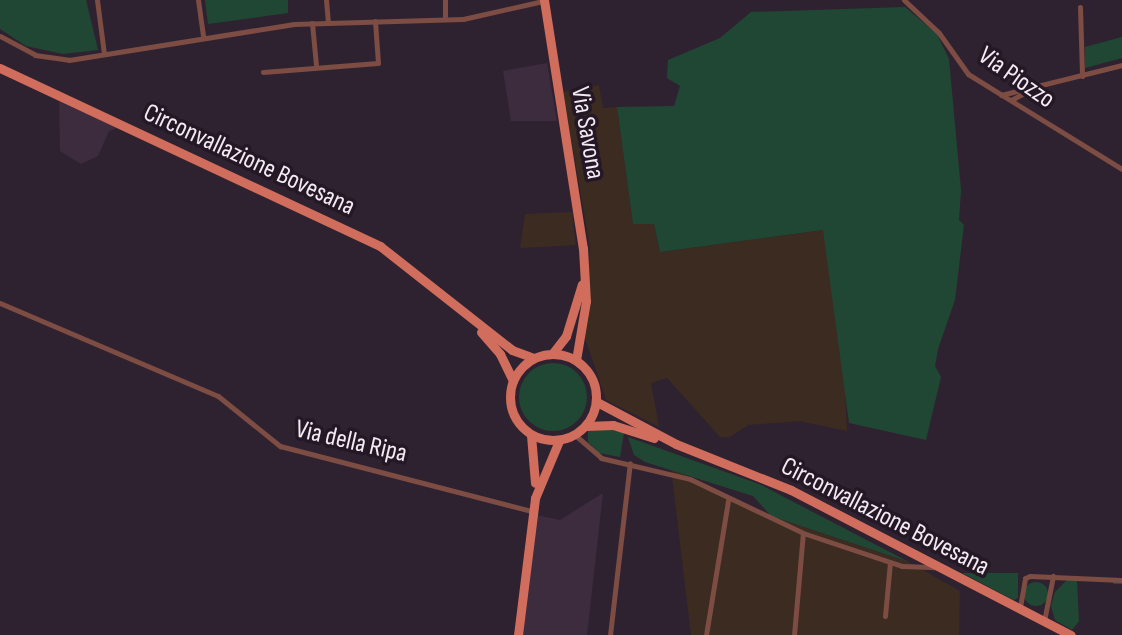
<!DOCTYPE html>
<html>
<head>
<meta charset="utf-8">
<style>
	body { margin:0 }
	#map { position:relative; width:1122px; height:635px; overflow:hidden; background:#2f2230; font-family:"Sofia Sans Condensed",sans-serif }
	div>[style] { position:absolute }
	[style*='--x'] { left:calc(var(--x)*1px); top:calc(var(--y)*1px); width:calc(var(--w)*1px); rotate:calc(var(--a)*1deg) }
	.built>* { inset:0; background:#3d2b3e }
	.industrial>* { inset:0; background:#3b2b20 }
	.green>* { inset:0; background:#204733 }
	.round { border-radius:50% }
	.stream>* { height:2px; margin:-1px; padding:0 1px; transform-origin:1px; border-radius:1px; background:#1a4f54 }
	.street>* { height:5px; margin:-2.5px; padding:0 2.5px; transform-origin:2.5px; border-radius:2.5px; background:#7d4c43 }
	.primary>* { height:9px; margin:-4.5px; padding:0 4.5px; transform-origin:4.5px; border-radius:4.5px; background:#d16d5c }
	.primary>.ring { margin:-4.5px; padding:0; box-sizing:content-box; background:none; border:9px solid #d16d5c; border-radius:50% }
	span { translate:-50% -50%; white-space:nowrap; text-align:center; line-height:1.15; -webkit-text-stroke:7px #251826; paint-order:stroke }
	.street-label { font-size:26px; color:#f3eaf3 }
</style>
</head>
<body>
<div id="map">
	<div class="built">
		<div style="clip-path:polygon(547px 63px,557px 121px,511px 121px,503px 71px)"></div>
		<div style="clip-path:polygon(59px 101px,117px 128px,109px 131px,98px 156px,81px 164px,60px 151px)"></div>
		<div style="clip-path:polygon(603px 493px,587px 635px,523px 635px,537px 515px,560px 520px)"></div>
	</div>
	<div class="industrial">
		<div style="clip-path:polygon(599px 85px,603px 108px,617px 107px,633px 224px,654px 224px,660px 252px,824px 230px,844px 363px,847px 431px,799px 421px,748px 425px,730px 437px,720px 437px,667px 378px,651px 383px,659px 427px,606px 400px,585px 338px,590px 247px,563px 92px)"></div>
		<div style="clip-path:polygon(572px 212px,576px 245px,520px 248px,525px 214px)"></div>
		<div style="clip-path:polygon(671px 468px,771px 516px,909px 562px,960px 591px,959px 635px,691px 635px)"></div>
	</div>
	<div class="green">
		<div style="clip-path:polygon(0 0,86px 0,98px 50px,63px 54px,26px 46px,0 29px)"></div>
		<div style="clip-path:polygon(205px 0,288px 0,288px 13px,208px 24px)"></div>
		<div style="clip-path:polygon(905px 7px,937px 34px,949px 59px,961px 190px,959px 220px,964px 225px,955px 300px,938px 349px,935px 366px,941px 377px,926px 440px,849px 423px,823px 230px,660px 252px,654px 224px,633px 224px,617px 107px,674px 106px,680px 86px,667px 78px,668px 60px,720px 38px,751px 12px)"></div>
		<div style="clip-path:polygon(1122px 37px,1122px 58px,1085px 68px,1085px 47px)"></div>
		<div class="round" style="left:519px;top:363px;width:68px;height:68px"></div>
		<div style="clip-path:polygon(609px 429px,624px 433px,620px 457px,599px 453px,588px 442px,588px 431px)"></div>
		<div style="clip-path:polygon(628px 437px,759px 484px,909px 562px,771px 516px,753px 496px,645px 462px,634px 455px)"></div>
		<div style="clip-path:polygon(962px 573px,1018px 573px,1018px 598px,1014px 600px)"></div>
		<div style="clip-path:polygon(1068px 579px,1077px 580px,1079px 621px,1072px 630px,1055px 620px,1051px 606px,1055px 592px)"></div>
		<div class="round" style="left:1024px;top:582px;width:24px;height:24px"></div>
	</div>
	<div class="stream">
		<div style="--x:1114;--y:583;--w:8;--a:0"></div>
	</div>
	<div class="street">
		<div style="--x:97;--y:0;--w:54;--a:82.6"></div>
		<div style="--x:198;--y:0;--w:36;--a:82"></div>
		<div style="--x:326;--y:0;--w:23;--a:85"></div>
		<div style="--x:445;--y:0;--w:18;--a:90"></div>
		<div style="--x:904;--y:0;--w:48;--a:43.3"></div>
		<div style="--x:939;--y:33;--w:50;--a:54.7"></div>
		<div style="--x:968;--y:74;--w:181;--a:31.7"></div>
		<div style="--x:1080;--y:7;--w:69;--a:88.3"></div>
		<div style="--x:312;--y:23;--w:42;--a:84.6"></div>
		<div style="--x:0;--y:36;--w:40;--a:28"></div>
		<div style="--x:35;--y:55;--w:34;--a:8"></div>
		<div style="--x:69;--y:60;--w:228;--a:-9.1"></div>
		<div style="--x:294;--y:24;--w:169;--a:-1.7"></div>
		<div style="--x:463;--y:19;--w:82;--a:-12.7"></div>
		<div style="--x:263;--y:72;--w:115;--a:-4.5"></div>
		<div style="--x:378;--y:63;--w:42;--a:-94.1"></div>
		<div style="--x:1001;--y:95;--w:125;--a:-13.9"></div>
		<div style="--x:1011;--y:100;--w:21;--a:-28"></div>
		<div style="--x:0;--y:303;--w:237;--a:23.1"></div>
		<div style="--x:218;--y:396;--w:80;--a:38.9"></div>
		<div style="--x:280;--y:446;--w:260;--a:14.5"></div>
		<div style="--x:575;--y:435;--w:35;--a:41"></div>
		<div style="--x:601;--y:458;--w:91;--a:13.3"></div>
		<div style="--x:690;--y:479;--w:125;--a:25.5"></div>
		<div style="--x:803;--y:533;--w:104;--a:18.4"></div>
		<div style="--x:902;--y:566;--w:34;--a:2"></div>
		<div style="--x:1020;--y:607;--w:29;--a:-80"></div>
		<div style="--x:1025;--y:578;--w:5;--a:-22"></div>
		<div style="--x:1030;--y:576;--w:92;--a:2.5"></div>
		<div style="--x:885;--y:616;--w:54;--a:-84.7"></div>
		<div style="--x:1044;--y:621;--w:46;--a:-78.7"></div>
		<div style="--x:610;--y:635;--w:173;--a:-83.4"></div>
		<div style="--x:706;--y:635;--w:137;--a:-80.7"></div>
		<div style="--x:794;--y:635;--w:102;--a:-85"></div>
	</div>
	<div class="primary">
		<div style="--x:544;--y:0;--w:251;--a:81.1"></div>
		<div style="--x:583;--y:248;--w:53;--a:86.8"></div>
		<div style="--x:586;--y:301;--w:60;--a:99.6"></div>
		<div style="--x:0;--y:68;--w:420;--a:25.1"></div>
		<div style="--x:380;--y:246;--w:168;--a:38.2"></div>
		<div style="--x:512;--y:350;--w:23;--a:20"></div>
		<div style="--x:481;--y:332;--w:29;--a:49"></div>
		<div style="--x:500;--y:354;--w:30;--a:64"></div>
		<div class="ring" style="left:510px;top:354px;width:77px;height:77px"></div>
		<div style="--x:552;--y:354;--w:23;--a:-52"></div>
		<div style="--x:566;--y:336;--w:54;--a:-72.9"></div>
		<div style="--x:597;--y:402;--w:89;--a:28"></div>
		<div style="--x:676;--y:444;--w:124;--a:21.8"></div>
		<div style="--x:791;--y:490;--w:315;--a:27.4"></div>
		<div style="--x:586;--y:426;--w:27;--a:-2"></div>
		<div style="--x:613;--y:425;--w:43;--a:17.6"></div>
		<div style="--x:531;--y:435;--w:48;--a:85.2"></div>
		<div style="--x:518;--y:635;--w:138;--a:-82.9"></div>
		<div style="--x:535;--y:498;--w:62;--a:-67.2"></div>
	</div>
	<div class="street-label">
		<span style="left:1016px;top:78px;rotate:35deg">Via Piozzo</span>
		<span style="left:587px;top:133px;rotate:80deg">Via Savona</span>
		<span style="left:249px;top:160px;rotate:25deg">Circonvallazione Bovesana</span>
		<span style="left:351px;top:442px;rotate:13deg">Via della Ripa</span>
		<span style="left:885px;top:517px;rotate:27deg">Circonvallazione Bovesana</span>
	</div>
</div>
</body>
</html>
